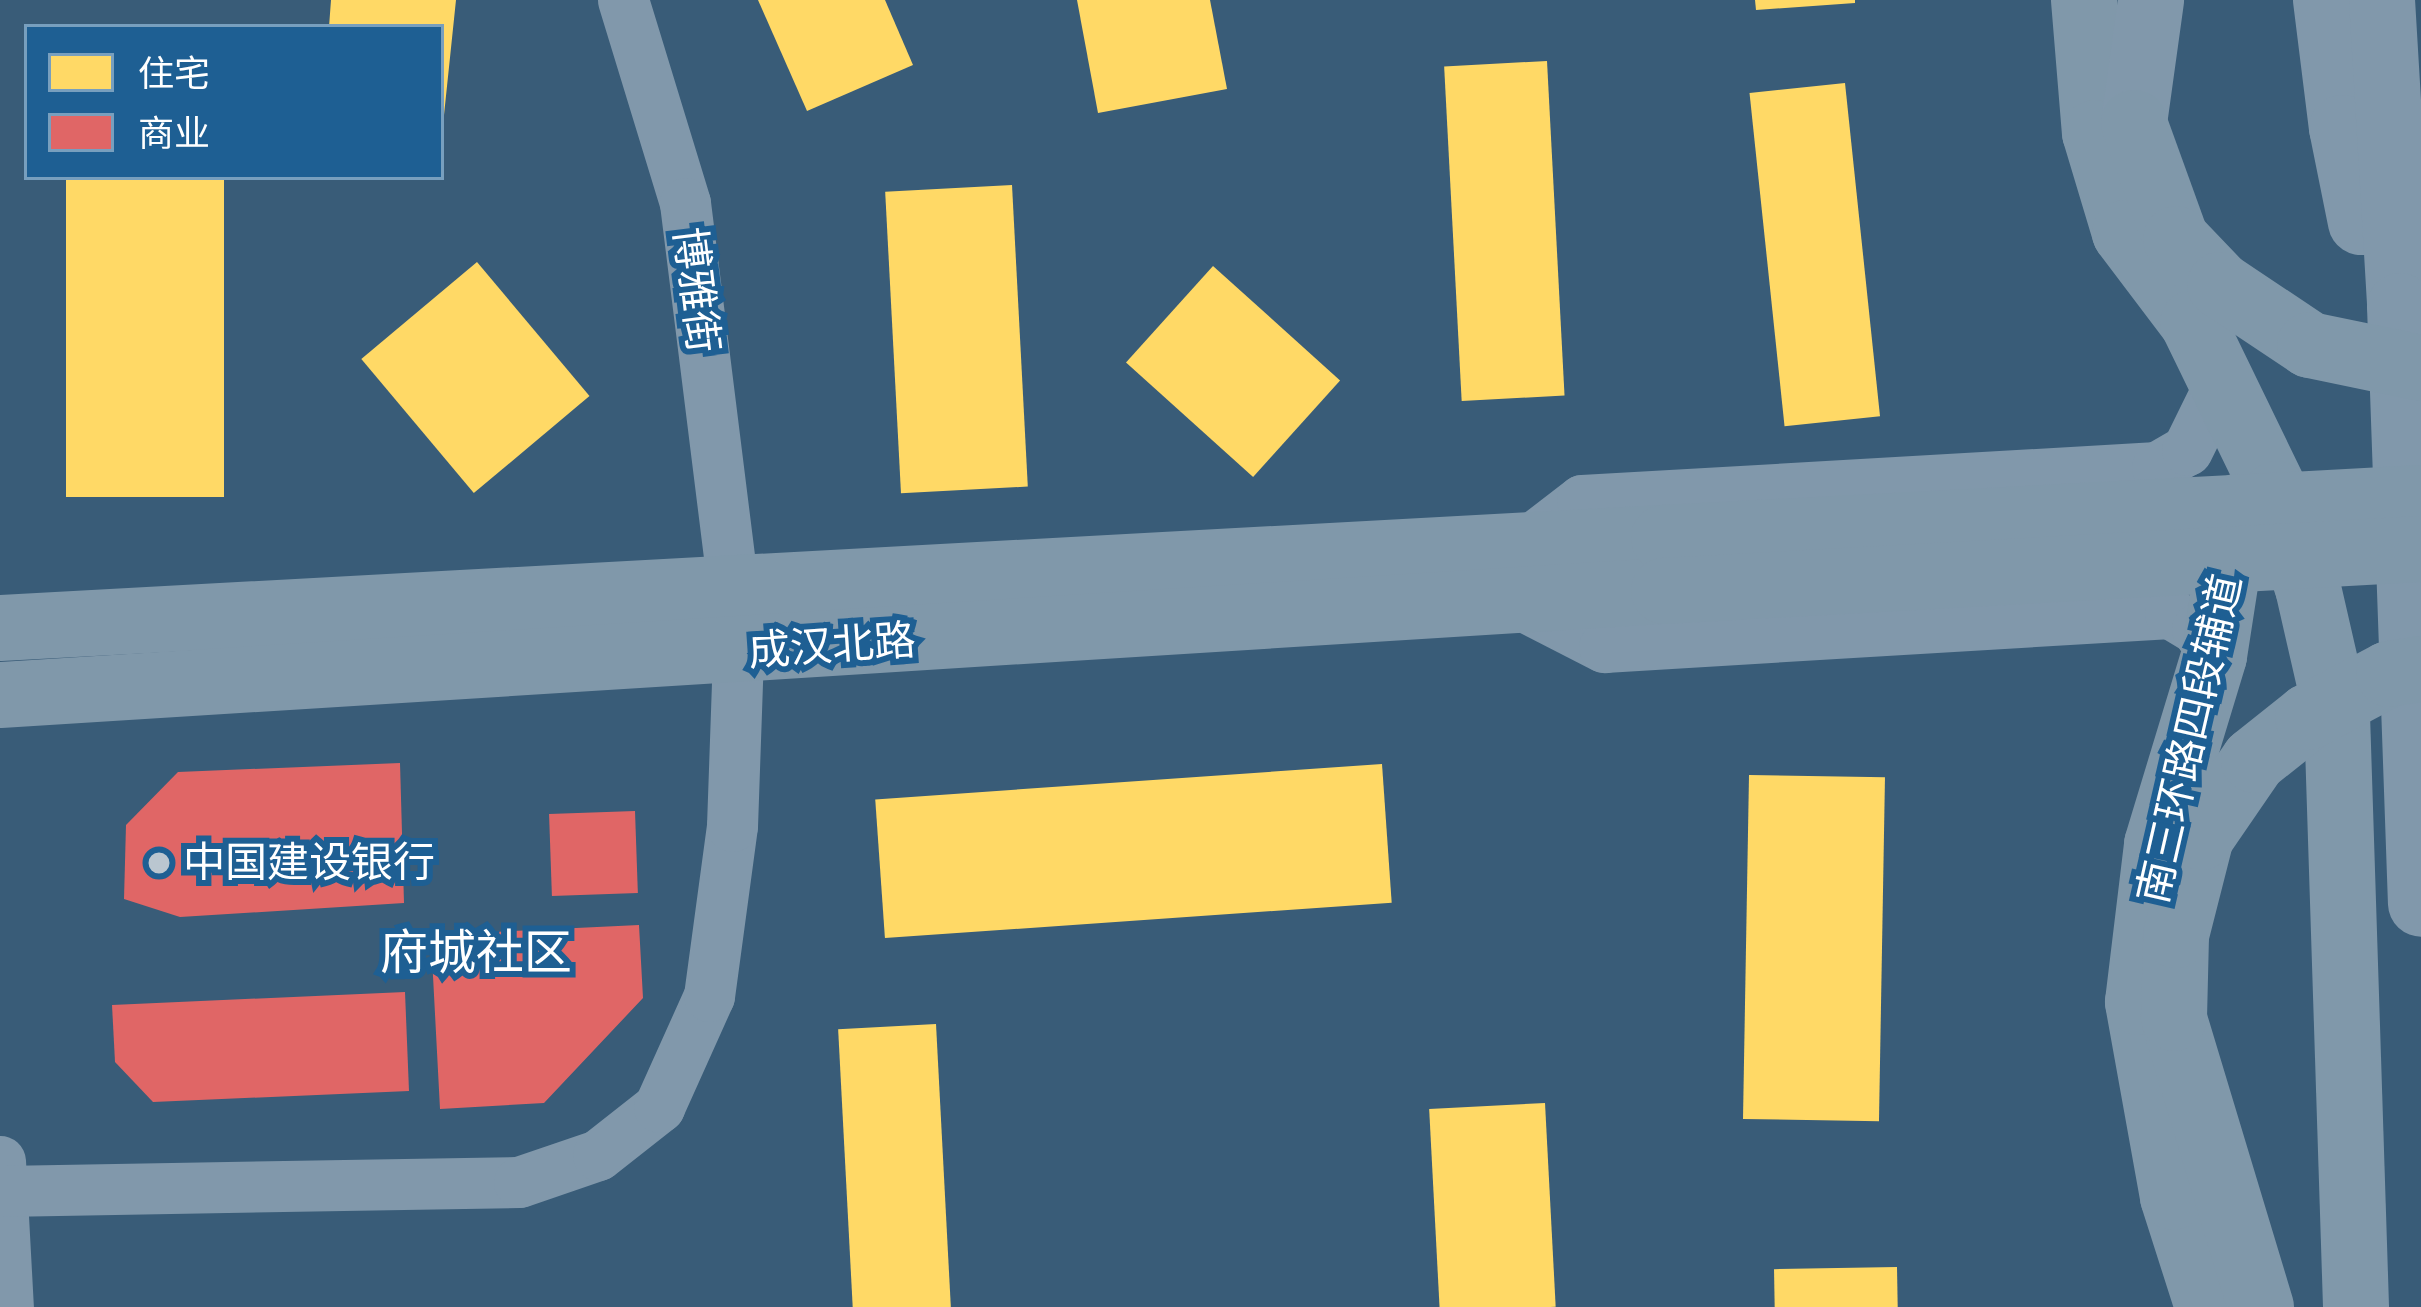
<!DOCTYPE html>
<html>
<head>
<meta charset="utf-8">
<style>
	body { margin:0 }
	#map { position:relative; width:2421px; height:1307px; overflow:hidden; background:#395c78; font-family:Poppins,"Noto Sans SC",sans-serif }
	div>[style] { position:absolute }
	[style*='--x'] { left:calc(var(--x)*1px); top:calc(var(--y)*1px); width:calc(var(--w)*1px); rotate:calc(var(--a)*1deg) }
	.homes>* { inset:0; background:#ffd966; transform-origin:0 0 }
	.shops>* { inset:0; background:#e06666; transform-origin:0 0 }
	.minor>* { height:51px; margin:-25.5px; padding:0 25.5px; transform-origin:25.5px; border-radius:25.5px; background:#8198ab }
	.major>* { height:66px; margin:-33px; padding:0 33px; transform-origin:33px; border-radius:33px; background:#8098aa }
	.highway>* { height:66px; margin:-33px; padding:0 33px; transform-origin:33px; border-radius:33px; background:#8198ab }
	.major-bridge>* { height:66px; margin:-33px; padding:0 33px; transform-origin:33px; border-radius:33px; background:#8098aa }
	.dots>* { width:33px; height:33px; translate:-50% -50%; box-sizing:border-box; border:6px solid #1e5f93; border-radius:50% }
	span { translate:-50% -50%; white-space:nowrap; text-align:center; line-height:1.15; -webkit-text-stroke:12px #1e5f93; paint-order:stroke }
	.street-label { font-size:42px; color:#fff }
	.poi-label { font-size:42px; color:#fff }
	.left { translate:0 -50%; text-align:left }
	.quarter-label { font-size:48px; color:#fff }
	.legend { position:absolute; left:24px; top:24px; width:420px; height:156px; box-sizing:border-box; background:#1e5f93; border:3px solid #789fbe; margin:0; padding:15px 21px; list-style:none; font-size:36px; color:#fff }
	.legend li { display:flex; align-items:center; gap:24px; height:60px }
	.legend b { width:60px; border:3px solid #789fbe }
</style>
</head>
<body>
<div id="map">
	<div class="homes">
		<div style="clip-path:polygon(331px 0,456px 0,444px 115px,441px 27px,329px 27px)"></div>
		<div style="clip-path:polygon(758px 0,885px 0,913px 65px,807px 111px)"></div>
		<div style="clip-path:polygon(1077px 0,1210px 0,1227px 89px,1098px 113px)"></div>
		<div style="clip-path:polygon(1755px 0,1855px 0,1855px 3px,1756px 10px)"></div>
		<div style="left:1547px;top:61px;width:335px;height:103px;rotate:87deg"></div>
		<div style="left:1845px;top:83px;width:335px;height:96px;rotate:84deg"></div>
		<div style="left:66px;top:177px;width:158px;height:320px"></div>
		<div style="left:1012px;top:185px;width:302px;height:127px;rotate:87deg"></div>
		<div style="left:477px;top:262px;width:175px;height:151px;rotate:50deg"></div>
		<div style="left:1213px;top:266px;width:171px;height:130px;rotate:42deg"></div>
		<div style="left:1382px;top:764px;width:139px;height:508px;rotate:86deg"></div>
		<div style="left:1749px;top:775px;width:136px;height:344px;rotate:1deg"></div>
		<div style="left:936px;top:1024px;width:284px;height:98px;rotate:87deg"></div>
		<div style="left:1545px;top:1103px;width:204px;height:116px;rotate:87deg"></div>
		<div style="left:1897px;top:1267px;width:40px;height:123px;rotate:89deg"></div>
	</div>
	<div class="shops">
		<div style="clip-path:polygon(400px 763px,404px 903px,180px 917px,124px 899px,126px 825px,178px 772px)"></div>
		<div style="left:635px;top:811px;width:82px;height:86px;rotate:88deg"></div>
		<div style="clip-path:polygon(639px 925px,643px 998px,544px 1103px,440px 1109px,432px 957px,494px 954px,493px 932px)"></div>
		<div style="clip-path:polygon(405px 992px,409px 1091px,153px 1102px,115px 1062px,112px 1005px)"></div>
	</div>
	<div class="minor">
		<div style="--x:623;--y:0;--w:212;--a:73"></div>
		<div style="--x:685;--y:203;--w:388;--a:82.9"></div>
		<div style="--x:1517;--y:550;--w:82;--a:-37.6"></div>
		<div style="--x:1582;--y:500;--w:576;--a:-3.28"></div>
		<div style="--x:2157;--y:467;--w:34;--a:-30"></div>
		<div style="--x:2187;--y:450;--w:79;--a:-63.8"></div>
		<div style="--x:1518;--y:603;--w:97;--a:27.1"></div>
		<div style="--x:1604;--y:647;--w:567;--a:-3.44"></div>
		<div style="--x:2170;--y:613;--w:31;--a:31"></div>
		<div style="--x:2197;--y:629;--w:32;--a:58"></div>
		<div style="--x:0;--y:1161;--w:146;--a:86.9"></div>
		<div style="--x:2;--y:1191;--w:517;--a:-1"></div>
		<div style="--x:519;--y:1182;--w:83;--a:-18.9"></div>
		<div style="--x:598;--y:1155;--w:78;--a:-38.2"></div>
		<div style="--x:659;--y:1107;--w:122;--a:-65.8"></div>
		<div style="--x:709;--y:996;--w:172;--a:-82.3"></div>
		<div style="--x:732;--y:826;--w:175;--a:-88"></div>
	</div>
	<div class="major">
		<div style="--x:2084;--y:0;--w:133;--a:85.3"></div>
		<div style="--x:2095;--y:133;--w:104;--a:73.3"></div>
		<div style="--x:2125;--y:233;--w:113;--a:52.9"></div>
		<div style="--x:2193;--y:323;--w:190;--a:64.1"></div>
		<div style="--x:2276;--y:494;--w:99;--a:71.2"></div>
		<div style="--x:2308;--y:588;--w:130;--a:77.1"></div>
		<div style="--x:2337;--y:715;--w:592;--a:88.16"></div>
		<div style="--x:0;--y:628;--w:1666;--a:-3.1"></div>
		<div style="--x:0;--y:695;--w:1667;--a:-3.58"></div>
		<div style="--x:2208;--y:1307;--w:115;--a:-107.7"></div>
		<div style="--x:2173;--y:1197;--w:198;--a:-100.2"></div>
		<div style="--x:2138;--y:1002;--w:159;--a:-83.1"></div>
		<div style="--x:2157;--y:844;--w:196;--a:-73.1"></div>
		<div style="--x:2214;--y:656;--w:151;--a:-81.2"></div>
	</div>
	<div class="highway">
		<div style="--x:2326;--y:0;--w:129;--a:82.9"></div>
		<div style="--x:2342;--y:128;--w:96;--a:78.6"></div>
		<div style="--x:2382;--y:0;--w:307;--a:86.6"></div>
		<div style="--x:2400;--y:306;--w:598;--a:87.99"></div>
		<div style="--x:2134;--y:123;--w:124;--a:-82.1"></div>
	</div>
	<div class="major-bridge">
		<div style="--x:2134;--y:123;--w:123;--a:70.1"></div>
		<div style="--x:2176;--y:239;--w:64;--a:46.3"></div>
		<div style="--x:2220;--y:285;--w:108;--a:33.7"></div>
		<div style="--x:2310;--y:345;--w:113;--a:11.7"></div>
		<div style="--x:1664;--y:538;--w:758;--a:-3.02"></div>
		<div style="--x:1664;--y:591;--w:758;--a:-3.18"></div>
		<div style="--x:2261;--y:1307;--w:302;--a:-106.8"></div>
		<div style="--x:2174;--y:1018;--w:83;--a:-88.6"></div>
		<div style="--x:2176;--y:935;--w:101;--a:-75.7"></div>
		<div style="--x:2201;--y:837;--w:93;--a:-55.5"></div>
		<div style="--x:2254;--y:760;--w:69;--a:-38.5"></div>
		<div style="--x:2308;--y:717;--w:92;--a:-28"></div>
		<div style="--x:2389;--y:674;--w:32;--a:-9"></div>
	</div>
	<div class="dots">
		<div style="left:159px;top:863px;background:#bac6d0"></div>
	</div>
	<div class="street-label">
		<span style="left:696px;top:290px;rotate:83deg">博雅街</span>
		<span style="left:832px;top:646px;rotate:-4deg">成汉北路</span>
		<span style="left:2190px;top:739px;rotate:-77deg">南三环路四段辅道</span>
	</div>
	<div class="poi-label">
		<span class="left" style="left:183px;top:863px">中国建设银行</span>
	</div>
	<div class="quarter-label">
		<span style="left:476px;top:953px">府城社区</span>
	</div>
	<ul class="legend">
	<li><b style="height:33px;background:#ffd966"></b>住宅</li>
	<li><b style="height:33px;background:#e06666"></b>商业</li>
	</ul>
</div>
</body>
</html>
